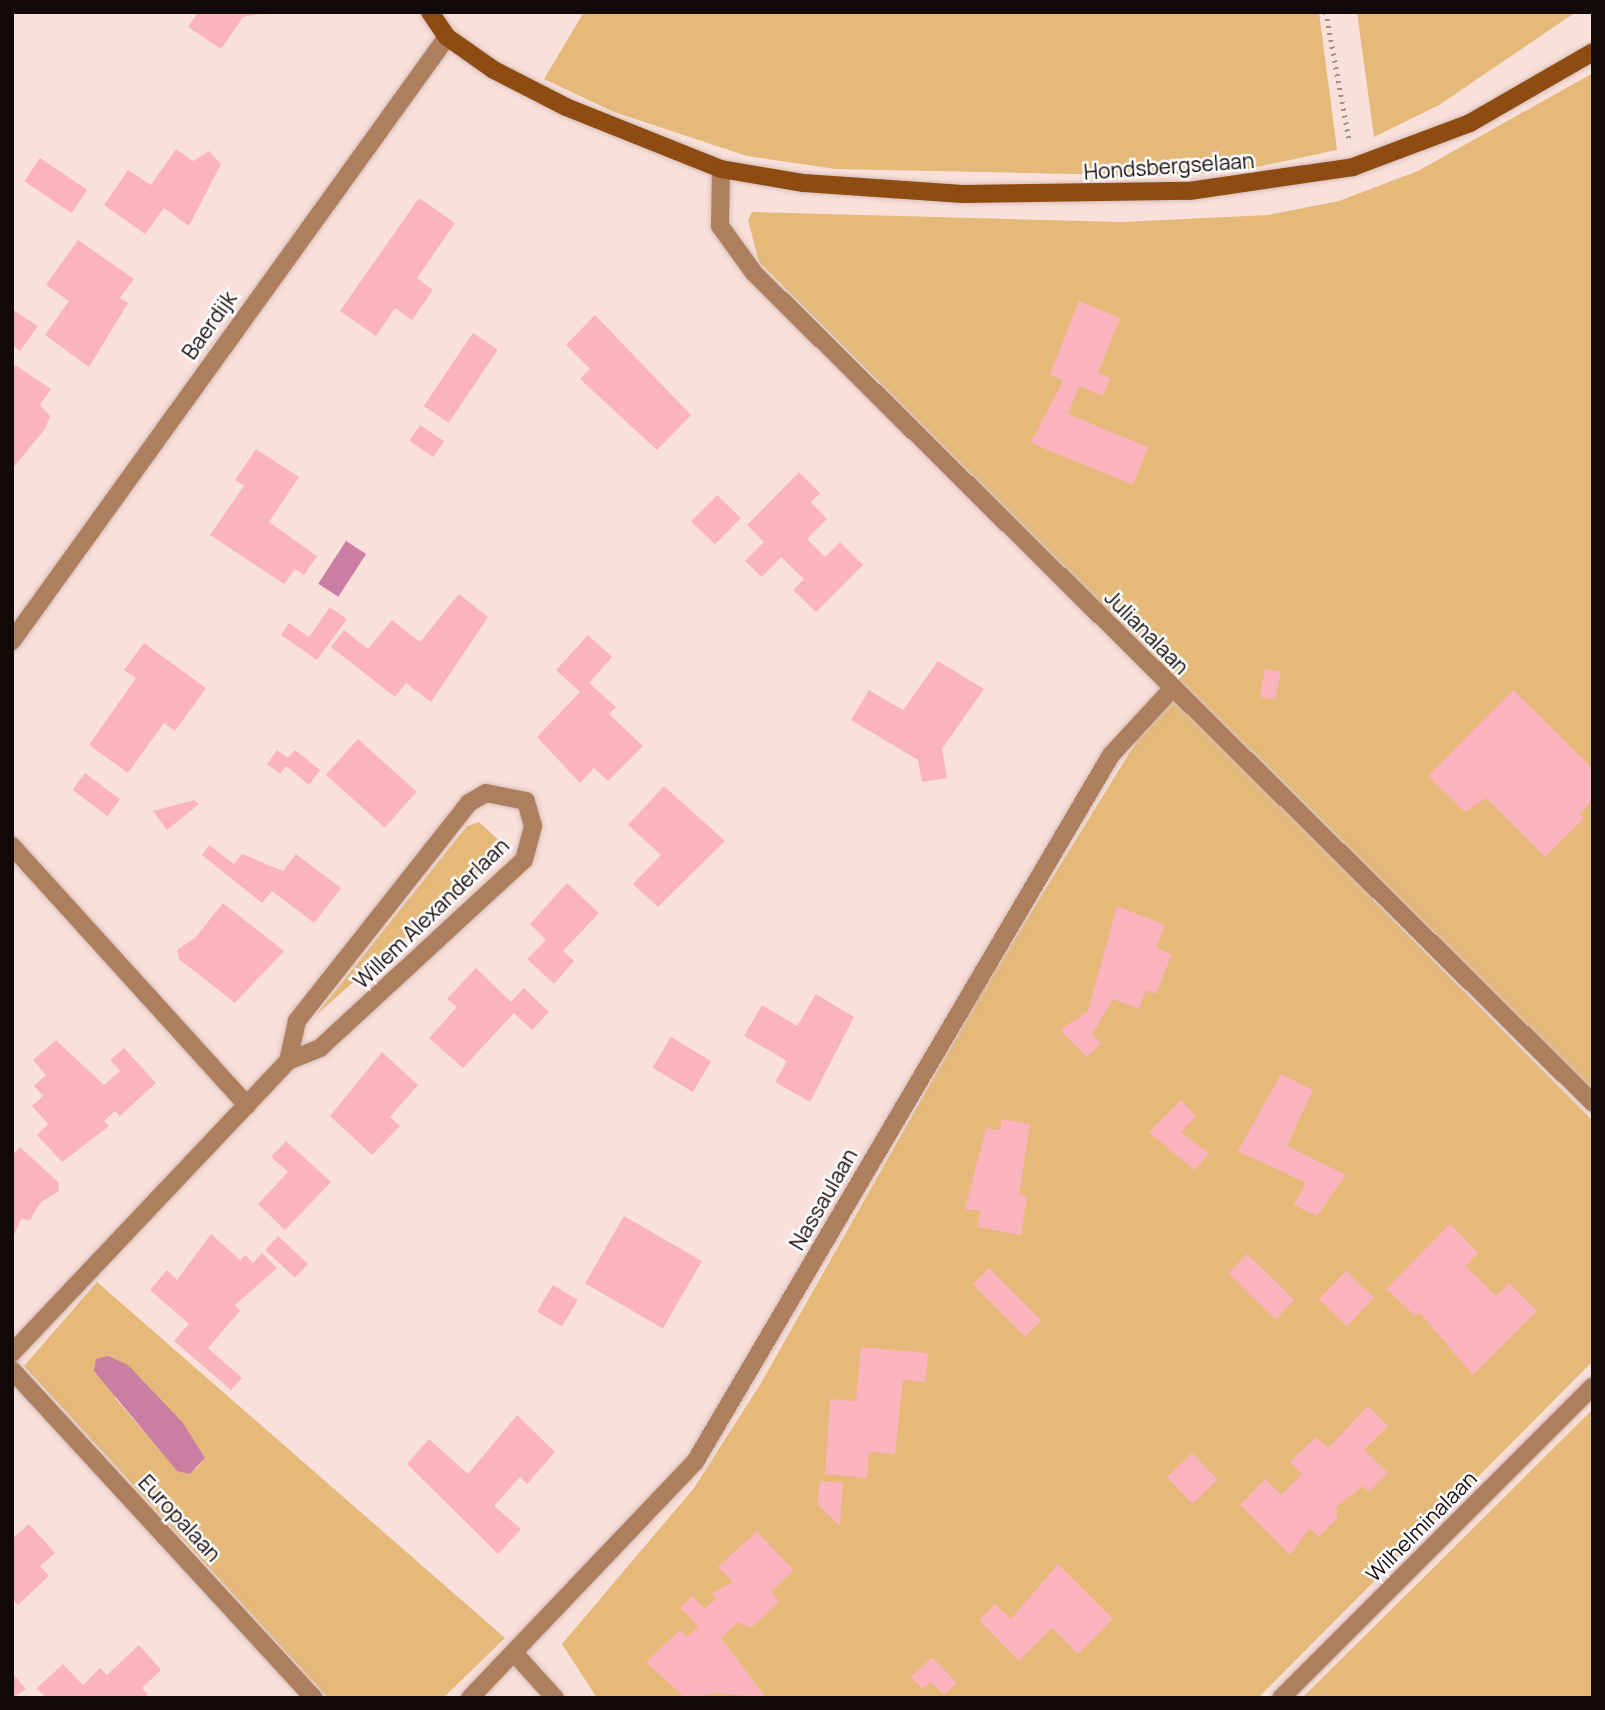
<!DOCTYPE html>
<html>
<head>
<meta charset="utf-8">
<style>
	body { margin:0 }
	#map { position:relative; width:1605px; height:1710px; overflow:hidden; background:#fae0da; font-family:Manrope,sans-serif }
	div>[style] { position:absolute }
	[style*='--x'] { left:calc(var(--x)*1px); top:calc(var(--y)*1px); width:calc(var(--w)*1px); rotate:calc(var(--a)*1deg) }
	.green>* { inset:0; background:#e4b979 }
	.water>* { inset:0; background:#ca7ea3; transform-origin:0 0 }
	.building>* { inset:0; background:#fbb4bd; transform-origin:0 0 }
	.path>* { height:4.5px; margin-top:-2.25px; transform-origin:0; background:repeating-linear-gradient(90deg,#a38f8b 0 2px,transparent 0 7px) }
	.roads { filter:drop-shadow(0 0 2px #d5beb8) drop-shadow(0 0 2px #d5beb8) }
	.street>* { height:18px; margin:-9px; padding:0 9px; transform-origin:9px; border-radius:9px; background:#ae7f5f }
	.secondary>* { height:18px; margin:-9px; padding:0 9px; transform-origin:9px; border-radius:9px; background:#8e4b12 }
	span { translate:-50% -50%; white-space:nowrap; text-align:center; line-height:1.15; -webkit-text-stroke:5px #fff; paint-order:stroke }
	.street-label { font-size:21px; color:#120a08 }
	.frame { position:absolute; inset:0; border:14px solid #120a08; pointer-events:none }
</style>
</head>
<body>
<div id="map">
	<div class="green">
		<div style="clip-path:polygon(584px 12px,1319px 12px,1337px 150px,1243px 170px,1172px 176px,836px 169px,747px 156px,614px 112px,544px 79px)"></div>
		<div style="clip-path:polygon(1357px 12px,1576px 12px,1439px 105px,1374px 137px)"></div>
		<div style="clip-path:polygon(1593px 73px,1593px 1095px,759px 262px,748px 220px,752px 212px,1122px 222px,1268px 215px,1339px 201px,1418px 171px)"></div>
		<div style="clip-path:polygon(1167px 692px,1593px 1121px,1593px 1361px,1258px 1698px,597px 1698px,562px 1644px,694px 1488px,761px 1383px,982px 992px)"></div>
		<div style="clip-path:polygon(479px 822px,503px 844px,500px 854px,316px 1015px,467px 826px)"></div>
		<div style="clip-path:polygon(evenodd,97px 1282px,505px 1638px,443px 1698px,328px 1698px,24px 1366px,97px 1282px,127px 1365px,205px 1458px,196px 1469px,177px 1470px,115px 1398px,127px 1365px)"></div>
		<div style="clip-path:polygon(1593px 1409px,1593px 1698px,1302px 1698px,1412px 1589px)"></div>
	</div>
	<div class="water">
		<div style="left:346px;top:541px;width:24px;height:51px;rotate:33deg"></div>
		<div style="clip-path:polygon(108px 1356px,128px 1365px,183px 1423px,205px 1458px,190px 1474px,177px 1471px,94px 1371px,96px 1359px)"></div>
	</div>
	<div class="building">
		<div style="clip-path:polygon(198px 12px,259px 12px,259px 14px,243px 17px,221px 49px,188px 27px)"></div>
		<div style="clip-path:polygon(176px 149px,193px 161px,209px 151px,221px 164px,189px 226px,164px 208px,145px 234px,104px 205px,128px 170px,151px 185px)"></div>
		<div style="left:40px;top:158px;width:57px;height:28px;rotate:34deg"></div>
		<div style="clip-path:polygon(419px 198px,455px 223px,417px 278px,433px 290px,412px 320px,395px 308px,376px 336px,340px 311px)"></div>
		<div style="clip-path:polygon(78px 240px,134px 279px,120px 298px,128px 303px,89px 367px,45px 335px,69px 301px,46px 285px)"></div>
		<div style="clip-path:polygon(1079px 301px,1120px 318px,1098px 373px,1110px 378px,1103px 396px,1079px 386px,1068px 414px,1148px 447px,1133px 485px,1031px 443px,1063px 380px,1050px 375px)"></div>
		<div style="clip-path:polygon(12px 309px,38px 326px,20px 351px,12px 345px)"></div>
		<div style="clip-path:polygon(595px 315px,691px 415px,657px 450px,580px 379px,590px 369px,566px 345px)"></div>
		<div style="left:473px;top:333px;width:30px;height:88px;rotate:34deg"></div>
		<div style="clip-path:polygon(12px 363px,51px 389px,40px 405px,50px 416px,45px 429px,12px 469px)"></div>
		<div style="left:420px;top:425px;width:29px;height:19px;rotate:34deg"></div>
		<div style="clip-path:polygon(256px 449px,299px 477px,269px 522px,317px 556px,304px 575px,295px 569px,284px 584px,210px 535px,244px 486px,235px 480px)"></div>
		<div style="clip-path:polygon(799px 472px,820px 493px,811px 502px,827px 519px,807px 539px,825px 557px,840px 542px,863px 565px,816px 612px,793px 590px,804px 579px,781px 557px,762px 577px,745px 561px,764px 542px,747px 525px)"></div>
		<div style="left:717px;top:495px;width:33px;height:37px;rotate:44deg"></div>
		<div style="clip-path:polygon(459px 594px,488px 617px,431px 702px,406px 683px,395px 697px,331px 647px,344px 630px,368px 649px,392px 620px,420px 642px)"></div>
		<div style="clip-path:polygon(330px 607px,347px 619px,317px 660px,281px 635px,289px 623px,309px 637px)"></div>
		<div style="clip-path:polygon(588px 635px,612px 657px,589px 683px,616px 707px,609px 714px,643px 746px,608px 781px,594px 768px,580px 783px,537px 737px,580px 692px,556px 670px)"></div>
		<div style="clip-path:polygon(144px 643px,206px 688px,175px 731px,164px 723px,128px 773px,89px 745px,136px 678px,124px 670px)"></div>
		<div style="clip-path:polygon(938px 661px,984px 689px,942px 749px,947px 778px,922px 782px,918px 760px,851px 720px,869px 690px,903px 710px)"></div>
		<div style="left:1265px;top:669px;width:16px;height:28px;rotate:11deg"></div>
		<div style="clip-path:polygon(1513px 690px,1593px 769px,1593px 800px,1579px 814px,1584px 818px,1545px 857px,1486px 798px,1465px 812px,1428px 776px)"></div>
		<div style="left:358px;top:739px;width:79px;height:48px;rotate:42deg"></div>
		<div style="clip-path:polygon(277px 750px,288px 758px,295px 750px,320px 770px,309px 785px,286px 766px,280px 774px,267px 764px)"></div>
		<div style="left:85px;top:773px;width:44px;height:21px;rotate:37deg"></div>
		<div style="clip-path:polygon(664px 786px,725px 841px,658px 907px,633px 884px,661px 855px,628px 825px)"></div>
		<div style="clip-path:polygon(194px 800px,199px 804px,167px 830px,153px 811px)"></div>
		<div style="clip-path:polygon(209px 845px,234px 864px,242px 854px,283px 871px,296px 854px,341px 888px,314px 923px,272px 891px,262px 903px,202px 855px)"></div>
		<div style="clip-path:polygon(567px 883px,599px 913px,563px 951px,574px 961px,554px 984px,527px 959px,546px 940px,530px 924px)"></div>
		<div style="clip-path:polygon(223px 903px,284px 951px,235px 1003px,179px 959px,177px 950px,195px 938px)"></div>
		<div style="clip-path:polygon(1117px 906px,1165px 925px,1156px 948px,1172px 954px,1156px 994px,1146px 990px,1139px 1009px,1113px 999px,1092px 1035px,1101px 1043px,1087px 1057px,1060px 1030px,1088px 1011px)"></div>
		<div style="clip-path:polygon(476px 968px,511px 1002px,524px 988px,549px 1012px,532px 1030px,514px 1013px,463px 1068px,429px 1038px,457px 1007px,447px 999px)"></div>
		<div style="clip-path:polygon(816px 994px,854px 1017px,810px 1102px,775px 1082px,787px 1061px,744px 1036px,762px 1005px,797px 1026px)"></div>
		<div style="left:671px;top:1037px;width:47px;height:36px;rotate:31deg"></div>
		<div style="clip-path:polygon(56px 1040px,104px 1085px,120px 1071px,110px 1060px,124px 1048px,156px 1083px,120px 1116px,115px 1111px,104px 1121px,109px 1126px,62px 1162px,37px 1135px,48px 1124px,32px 1106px,43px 1096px,34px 1086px,46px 1075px,33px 1060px)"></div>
		<div style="clip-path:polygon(382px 1052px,418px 1085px,390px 1117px,400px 1126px,372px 1155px,330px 1116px)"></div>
		<div style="clip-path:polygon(1281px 1074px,1313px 1090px,1287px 1146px,1346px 1175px,1317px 1216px,1294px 1205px,1306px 1183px,1238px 1151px)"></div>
		<div style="clip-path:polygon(1181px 1100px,1196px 1116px,1181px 1132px,1209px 1154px,1194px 1170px,1149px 1132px)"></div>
		<div style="clip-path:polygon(1002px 1119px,1030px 1124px,1019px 1195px,1027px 1197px,1021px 1235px,977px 1227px,980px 1211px,965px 1209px,986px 1128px,1000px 1130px)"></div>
		<div style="clip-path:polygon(286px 1141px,331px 1182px,285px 1230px,258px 1204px,288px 1172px,271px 1157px)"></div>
		<div style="clip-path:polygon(20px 1147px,58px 1182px,59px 1191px,41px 1202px,30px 1220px,21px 1219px,12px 1240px,12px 1156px)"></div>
		<div style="left:624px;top:1216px;width:90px;height:78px;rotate:30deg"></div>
		<div style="clip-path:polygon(1450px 1224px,1478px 1253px,1466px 1266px,1496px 1296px,1509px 1283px,1537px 1311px,1473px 1375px,1419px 1312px,1415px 1316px,1386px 1289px)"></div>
		<div style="clip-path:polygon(211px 1234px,240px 1260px,245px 1255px,253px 1263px,262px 1253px,277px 1268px,235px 1305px,240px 1311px,208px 1348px,242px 1378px,231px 1390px,174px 1341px,189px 1324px,150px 1290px,167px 1270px,177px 1280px)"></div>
		<div style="left:278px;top:1236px;width:41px;height:19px;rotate:43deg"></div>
		<div style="left:1247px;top:1254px;width:66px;height:27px;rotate:44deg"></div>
		<div style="left:989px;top:1268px;width:74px;height:23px;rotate:45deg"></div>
		<div style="left:1346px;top:1271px;width:39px;height:39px;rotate:44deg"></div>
		<div style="left:553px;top:1285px;width:29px;height:31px;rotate:31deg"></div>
		<div style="clip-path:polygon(861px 1347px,928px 1353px,925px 1382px,903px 1380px,895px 1454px,869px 1452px,867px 1478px,825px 1474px,830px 1399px,856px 1401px)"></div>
		<div style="clip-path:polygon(1368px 1406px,1388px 1426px,1364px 1450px,1388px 1473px,1369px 1492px,1363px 1486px,1336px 1507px,1338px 1517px,1319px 1537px,1310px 1528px,1290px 1555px,1240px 1505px,1265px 1479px,1281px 1495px,1302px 1474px,1290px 1462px,1316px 1437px,1328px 1448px)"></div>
		<div style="clip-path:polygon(517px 1415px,555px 1452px,527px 1484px,520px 1477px,494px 1506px,521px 1529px,498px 1554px,407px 1464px,429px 1439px,468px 1474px)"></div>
		<div style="left:1192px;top:1453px;width:37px;height:35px;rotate:46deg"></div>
		<div style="clip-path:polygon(820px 1481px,843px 1483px,840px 1526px,817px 1504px)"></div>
		<div style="clip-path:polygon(29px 1524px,55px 1553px,40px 1566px,49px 1576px,18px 1605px,12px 1599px,12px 1539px)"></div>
		<div style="clip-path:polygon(757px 1531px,793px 1570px,771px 1592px,779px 1601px,751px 1628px,738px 1622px,721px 1638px,766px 1698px,719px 1693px,685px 1698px,646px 1662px,680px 1630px,687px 1637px,698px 1627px,680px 1607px,693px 1596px,704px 1609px,717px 1598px,712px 1593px,733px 1582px,718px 1567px)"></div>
		<div style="clip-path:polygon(1058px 1564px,1113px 1619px,1078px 1654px,1052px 1628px,1019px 1661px,979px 1620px,995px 1604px,1011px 1619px)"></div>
		<div style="clip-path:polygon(139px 1645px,161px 1670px,142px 1688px,148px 1694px,144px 1698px,46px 1698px,37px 1688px,63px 1664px,83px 1685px,100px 1668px,107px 1675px)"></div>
		<div style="clip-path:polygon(932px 1657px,957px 1683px,944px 1695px,931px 1682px,922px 1689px,911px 1677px)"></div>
		<div style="clip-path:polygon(15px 1676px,26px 1689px,12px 1698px,12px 1678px)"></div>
	</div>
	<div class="path">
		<div style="--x:1326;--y:12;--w:129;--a:79.7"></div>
	</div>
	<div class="roads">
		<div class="street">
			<div style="--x:721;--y:169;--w:57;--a:91"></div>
			<div style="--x:720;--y:226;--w:58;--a:54.1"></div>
			<div style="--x:754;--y:273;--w:1180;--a:44.69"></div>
			<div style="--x:12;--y:641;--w:744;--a:-54.24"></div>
			<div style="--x:12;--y:846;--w:350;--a:47.8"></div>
			<div style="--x:12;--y:1353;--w:402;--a:-46.6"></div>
			<div style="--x:288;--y:1061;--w:35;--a:-22"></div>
			<div style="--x:320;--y:1048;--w:277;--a:-42.7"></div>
			<div style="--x:524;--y:860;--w:35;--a:-75"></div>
			<div style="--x:533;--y:826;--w:26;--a:-106"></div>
			<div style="--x:526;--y:801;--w:41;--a:-168.7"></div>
			<div style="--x:486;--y:793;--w:20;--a:150"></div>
			<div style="--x:469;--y:803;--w:278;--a:128.3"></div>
			<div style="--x:297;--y:1021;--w:41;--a:102.7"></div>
			<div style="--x:12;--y:1370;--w:446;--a:47.4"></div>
			<div style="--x:516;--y:1655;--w:58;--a:47.8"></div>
			<div style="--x:470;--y:1698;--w:326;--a:-46.4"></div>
			<div style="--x:695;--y:1462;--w:820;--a:-59.53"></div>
			<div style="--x:1111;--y:755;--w:90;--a:-47.3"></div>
			<div style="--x:1281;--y:1698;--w:441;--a:-45"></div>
		</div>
		<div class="secondary">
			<div style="--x:430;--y:12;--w:30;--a:56"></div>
			<div style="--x:447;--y:37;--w:57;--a:35.1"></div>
			<div style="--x:494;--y:70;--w:81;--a:27.2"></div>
			<div style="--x:566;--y:107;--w:167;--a:21.8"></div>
			<div style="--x:721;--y:169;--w:84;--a:9.6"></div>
			<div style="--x:804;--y:183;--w:159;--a:4"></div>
			<div style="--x:963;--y:194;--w:226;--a:-0.8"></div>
			<div style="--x:1189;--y:191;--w:166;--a:-8.3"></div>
			<div style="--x:1353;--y:167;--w:125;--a:-20.6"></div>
			<div style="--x:1470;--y:123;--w:142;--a:-30"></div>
		</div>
	</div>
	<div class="street-label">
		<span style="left:1169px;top:166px;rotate:-4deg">Hondsbergselaan</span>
		<span style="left:209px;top:325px;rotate:-55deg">Baerdijk</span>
		<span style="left:1147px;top:632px;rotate:45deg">Julianalaan</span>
		<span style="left:431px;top:913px;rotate:-44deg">Willem Alexanderlaan</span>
		<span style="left:823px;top:1199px;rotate:-60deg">Nassaulaan</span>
		<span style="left:180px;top:1518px;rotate:47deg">Europalaan</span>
		<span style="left:1421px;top:1526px;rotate:-45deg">Wilhelminalaan</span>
	</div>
	<div class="frame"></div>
</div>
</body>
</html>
